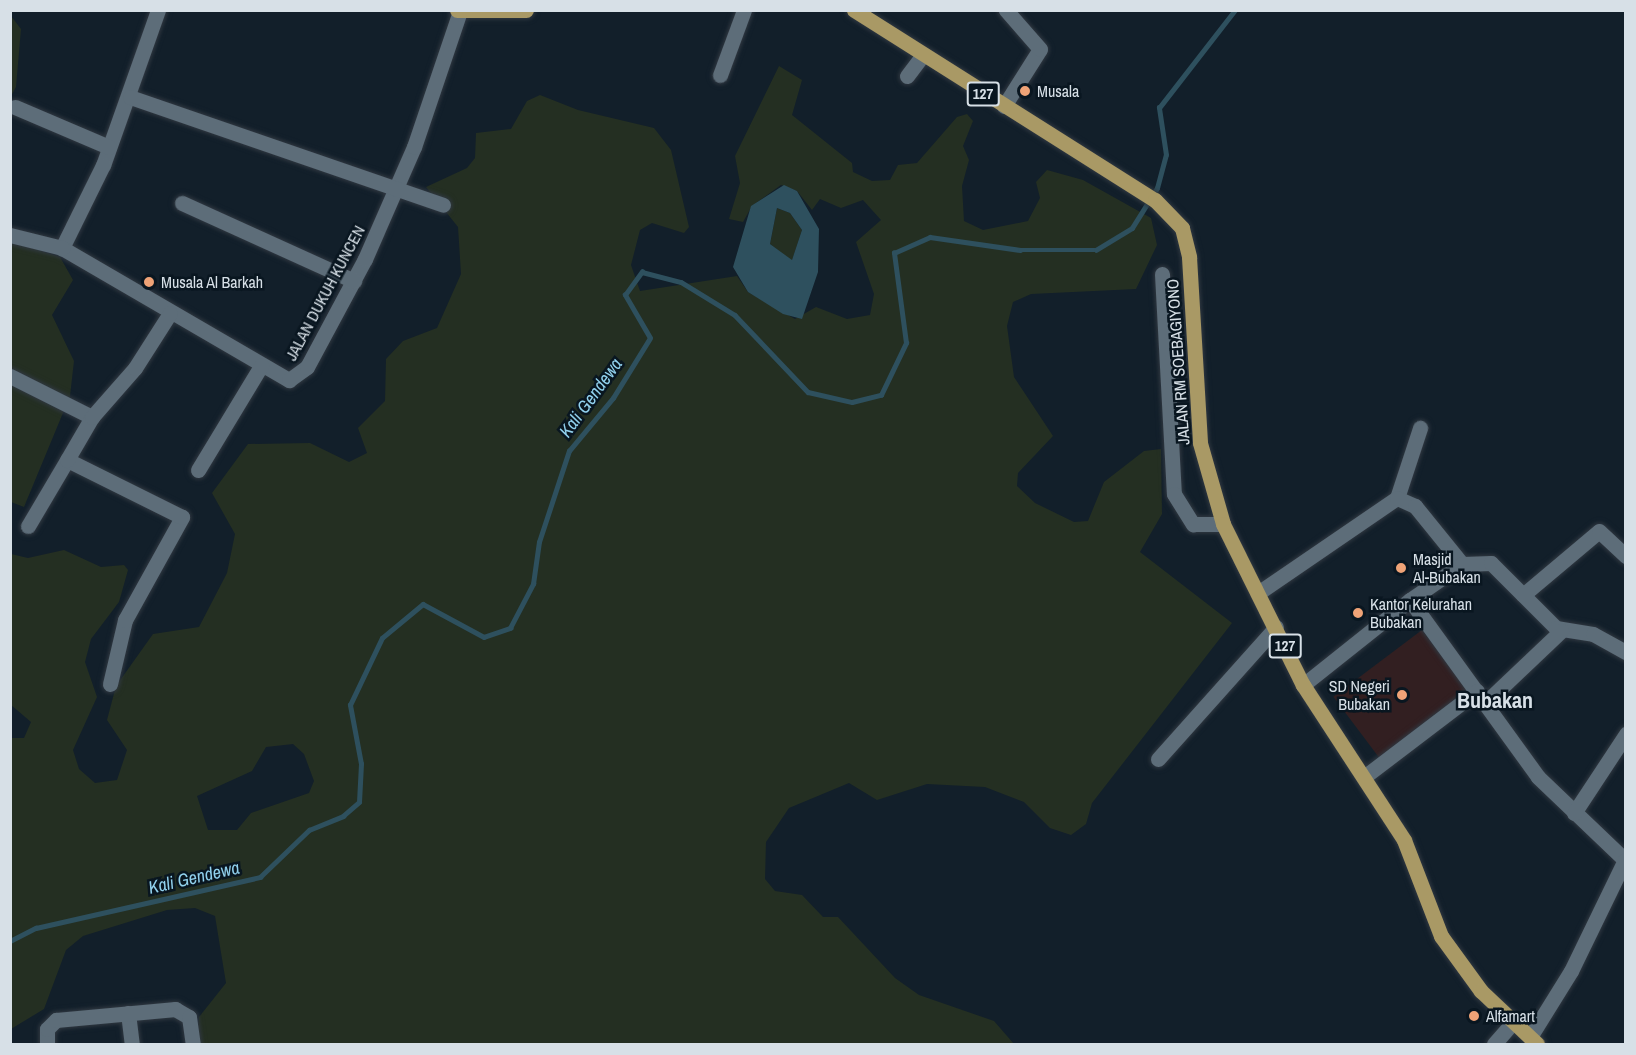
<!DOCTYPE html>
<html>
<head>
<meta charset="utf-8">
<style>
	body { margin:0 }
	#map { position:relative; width:1636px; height:1055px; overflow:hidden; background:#121f2a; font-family:"Archivo Narrow",sans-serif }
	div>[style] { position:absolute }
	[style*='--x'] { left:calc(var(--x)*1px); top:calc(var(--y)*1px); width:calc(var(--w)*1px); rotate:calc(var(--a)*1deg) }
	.education>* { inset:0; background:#321f21; transform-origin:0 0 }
	.green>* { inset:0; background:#242f22 }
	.water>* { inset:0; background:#2e505e }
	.stream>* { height:4.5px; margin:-2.25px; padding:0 2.25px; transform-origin:2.25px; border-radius:2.25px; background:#2e505e }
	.roads { filter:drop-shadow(0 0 2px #303841) drop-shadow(0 0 2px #303841) }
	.minor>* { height:15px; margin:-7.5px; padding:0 7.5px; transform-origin:7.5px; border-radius:7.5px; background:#5d6d79 }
	.major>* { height:15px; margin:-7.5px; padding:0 7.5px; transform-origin:7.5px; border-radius:7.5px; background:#a99965 }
	.dots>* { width:16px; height:16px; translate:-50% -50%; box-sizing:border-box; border:3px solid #091620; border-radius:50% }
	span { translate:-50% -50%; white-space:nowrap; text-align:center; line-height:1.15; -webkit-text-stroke:5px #091620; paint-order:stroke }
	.shield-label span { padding:2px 4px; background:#091620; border:2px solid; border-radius:4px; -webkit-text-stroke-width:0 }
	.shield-label { font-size:15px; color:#d7e0e7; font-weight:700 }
	.poi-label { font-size:16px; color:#d7e0e7 }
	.left { translate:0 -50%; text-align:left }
	.right { translate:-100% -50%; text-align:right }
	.street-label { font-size:16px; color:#d7e0e7 }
	.water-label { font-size:18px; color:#91d1ed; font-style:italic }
	.district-label { font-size:22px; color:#d7e0e7; font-weight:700 }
	.frame { position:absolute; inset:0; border:12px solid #d7e0e7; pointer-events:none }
</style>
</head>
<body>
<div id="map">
	<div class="education">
		<div style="left:1422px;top:630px;width:79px;height:111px;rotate:53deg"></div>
	</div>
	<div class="green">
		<div style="clip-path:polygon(11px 16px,21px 29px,16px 87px,11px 96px)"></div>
		<div style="clip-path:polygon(evenodd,779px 66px,802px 80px,792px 115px,852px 163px,853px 172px,872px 181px,890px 180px,898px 165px,917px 163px,957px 117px,967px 114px,973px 121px,963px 146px,969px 160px,962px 186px,964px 221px,983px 230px,1028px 221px,1040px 198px,1036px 182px,1047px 170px,1083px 180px,1151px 218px,1157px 245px,1136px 289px,1031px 294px,1013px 302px,1007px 326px,1014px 377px,1053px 436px,1018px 473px,1017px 486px,1035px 503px,1074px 522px,1088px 521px,1104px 482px,1144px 451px,1161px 449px,1162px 514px,1140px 552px,1232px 623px,1092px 803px,1086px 824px,1071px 835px,1050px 828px,1024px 802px,985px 787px,927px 784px,877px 800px,849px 783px,789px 808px,766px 842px,765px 879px,775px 891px,802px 895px,823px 917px,838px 917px,895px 978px,919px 995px,994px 1021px,1014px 1044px,197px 1044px,199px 1017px,226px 983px,215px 916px,195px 908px,167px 910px,83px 936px,66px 950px,44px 1009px,11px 1029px,10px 738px,24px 738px,31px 722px,11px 705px,11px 554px,28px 558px,64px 550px,101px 567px,124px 565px,128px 570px,119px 602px,91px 639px,85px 662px,97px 697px,73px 750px,79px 769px,95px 783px,117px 780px,127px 750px,107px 720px,116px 686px,153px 634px,199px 627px,227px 573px,235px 534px,212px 493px,248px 444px,310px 443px,349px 462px,367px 453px,358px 428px,385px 401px,386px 359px,403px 341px,437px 328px,461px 274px,458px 227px,426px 187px,467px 168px,475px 158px,476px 133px,511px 129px,527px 101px,540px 95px,578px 110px,654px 128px,671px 150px,689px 227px,684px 233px,652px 223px,640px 230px,631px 265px,640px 291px,737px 276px,748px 292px,795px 319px,816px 307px,847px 319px,870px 315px,874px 294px,856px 242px,881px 220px,863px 200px,841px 208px,820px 199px,812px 210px,797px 191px,781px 185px,752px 206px,743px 222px,729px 219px,740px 183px,735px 156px,779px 66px,293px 744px,304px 754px,314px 781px,309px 793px,251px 813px,237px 830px,208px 830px,197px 796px,252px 771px,266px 747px,293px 744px)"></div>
		<div style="clip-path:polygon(777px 208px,790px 213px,802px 230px,792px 261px,770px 244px)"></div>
		<div style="clip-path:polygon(10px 241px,60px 257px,73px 280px,52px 315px,74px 361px,70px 396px,24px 507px,11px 502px)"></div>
	</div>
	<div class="water">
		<div style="clip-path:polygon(evenodd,784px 185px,797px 191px,819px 229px,818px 272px,802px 319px,783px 314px,748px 292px,733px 267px,751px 206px,784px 185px,777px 208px,790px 213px,802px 230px,792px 260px,770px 244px,777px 208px)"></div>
	</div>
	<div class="stream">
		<div style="--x:10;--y:941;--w:29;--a:-27"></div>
		<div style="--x:36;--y:928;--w:230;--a:-12.8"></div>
		<div style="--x:260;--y:877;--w:68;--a:-43.8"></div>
		<div style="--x:309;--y:830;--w:37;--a:-22"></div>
		<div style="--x:343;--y:816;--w:21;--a:-41"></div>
		<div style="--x:359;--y:802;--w:38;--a:-87"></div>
		<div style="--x:361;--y:764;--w:60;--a:-100.6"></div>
		<div style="--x:350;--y:705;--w:74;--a:-64.5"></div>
		<div style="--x:382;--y:638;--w:53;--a:-39.7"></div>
		<div style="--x:423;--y:604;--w:69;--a:28.4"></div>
		<div style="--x:484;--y:637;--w:28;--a:-19"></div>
		<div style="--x:510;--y:628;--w:50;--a:-62.4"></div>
		<div style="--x:533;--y:584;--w:42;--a:-81.9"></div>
		<div style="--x:539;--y:542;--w:96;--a:-71.8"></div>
		<div style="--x:569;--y:451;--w:69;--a:-50.3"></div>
		<div style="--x:613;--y:398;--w:70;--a:-58.3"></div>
		<div style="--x:650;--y:338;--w:50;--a:-120.2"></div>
		<div style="--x:625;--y:295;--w:29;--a:-54"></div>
		<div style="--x:642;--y:272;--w:40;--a:14.4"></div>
		<div style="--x:681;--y:282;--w:63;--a:31.4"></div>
		<div style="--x:735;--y:315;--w:106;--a:46.5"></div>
		<div style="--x:808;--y:392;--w:45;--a:12.8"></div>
		<div style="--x:852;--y:402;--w:30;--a:-14"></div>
		<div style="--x:881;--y:395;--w:58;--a:-64.3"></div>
		<div style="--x:906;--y:343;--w:91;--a:-97.6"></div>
		<div style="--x:894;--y:253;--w:39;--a:-24"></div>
		<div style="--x:930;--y:237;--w:91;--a:8.2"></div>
		<div style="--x:1020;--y:250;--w:76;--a:0"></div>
		<div style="--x:1096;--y:250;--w:42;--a:-31.4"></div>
		<div style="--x:1132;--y:228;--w:47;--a:-58"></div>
		<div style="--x:1157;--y:188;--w:34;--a:-75"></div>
		<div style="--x:1166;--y:155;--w:48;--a:-98.5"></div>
		<div style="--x:1159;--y:108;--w:124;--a:-52.2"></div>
	</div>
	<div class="roads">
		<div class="minor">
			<div style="--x:158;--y:10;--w:164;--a:109.5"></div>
			<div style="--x:103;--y:165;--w:93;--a:116.3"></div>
			<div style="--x:62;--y:248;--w:263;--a:30.2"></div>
			<div style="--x:289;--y:380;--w:22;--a:-36"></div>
			<div style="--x:307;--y:367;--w:123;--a:-61.8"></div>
			<div style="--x:365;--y:259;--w:122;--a:-66.4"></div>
			<div style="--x:414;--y:147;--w:144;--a:-71.3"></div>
			<div style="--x:720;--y:75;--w:69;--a:-69.7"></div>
			<div style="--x:907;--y:76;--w:26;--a:-53"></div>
			<div style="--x:130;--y:97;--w:331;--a:19"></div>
			<div style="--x:1004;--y:106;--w:67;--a:-57.7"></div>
			<div style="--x:1040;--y:49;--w:52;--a:-131.1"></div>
			<div style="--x:15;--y:107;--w:102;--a:23.1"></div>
			<div style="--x:182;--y:203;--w:189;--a:24.4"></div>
			<div style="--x:10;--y:235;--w:54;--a:14"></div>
			<div style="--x:1162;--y:274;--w:220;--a:86.9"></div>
			<div style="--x:1174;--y:494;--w:36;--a:58"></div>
			<div style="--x:1193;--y:524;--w:30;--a:0"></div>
			<div style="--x:10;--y:376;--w:92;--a:26.6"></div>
			<div style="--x:198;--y:470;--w:122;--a:-58.8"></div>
			<div style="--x:1397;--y:498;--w:74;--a:-71.8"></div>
			<div style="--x:28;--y:526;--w:77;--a:-59.4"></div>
			<div style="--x:1258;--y:593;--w:168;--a:-34.4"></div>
			<div style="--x:1397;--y:498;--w:20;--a:24"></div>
			<div style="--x:1415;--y:506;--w:75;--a:51"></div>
			<div style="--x:1523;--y:595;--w:99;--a:-40.1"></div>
			<div style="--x:1599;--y:531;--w:37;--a:43"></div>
			<div style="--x:1410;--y:600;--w:63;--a:-34.7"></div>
			<div style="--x:1462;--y:564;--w:29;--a:-2"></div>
			<div style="--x:1491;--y:563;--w:92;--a:45"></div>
			<div style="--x:1556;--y:628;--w:37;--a:9"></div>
			<div style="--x:1593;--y:634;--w:38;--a:29"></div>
			<div style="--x:110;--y:684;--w:66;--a:-76.8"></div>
			<div style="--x:125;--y:620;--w:118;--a:-61"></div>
			<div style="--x:182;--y:517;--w:128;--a:-153.6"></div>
			<div style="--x:67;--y:460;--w:50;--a:-59.8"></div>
			<div style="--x:92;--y:417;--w:65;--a:-48.7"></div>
			<div style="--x:135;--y:368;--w:65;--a:-57.5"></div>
			<div style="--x:1303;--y:685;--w:137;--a:-38.5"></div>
			<div style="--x:1410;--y:600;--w:218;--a:54.1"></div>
			<div style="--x:1538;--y:777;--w:122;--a:43.7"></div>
			<div style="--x:1485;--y:703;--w:105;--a:-43.5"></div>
			<div style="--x:1158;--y:759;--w:177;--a:-48.2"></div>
			<div style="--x:1364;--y:777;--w:142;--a:-37.3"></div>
			<div style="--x:1574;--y:813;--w:95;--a:-56.6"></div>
			<div style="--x:128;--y:1013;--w:31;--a:83"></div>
			<div style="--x:1530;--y:1037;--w:78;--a:-58.2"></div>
			<div style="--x:1571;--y:971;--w:123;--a:-64.1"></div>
			<div style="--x:47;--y:1044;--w:15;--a:-90"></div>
			<div style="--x:47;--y:1029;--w:13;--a:-45"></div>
			<div style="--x:56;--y:1020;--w:120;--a:-5.3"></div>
			<div style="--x:175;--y:1009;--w:16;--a:30"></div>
			<div style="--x:189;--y:1017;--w:27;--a:82"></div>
			<div style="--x:1494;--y:1044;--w:28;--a:-49"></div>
		</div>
		<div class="major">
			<div style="--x:457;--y:10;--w:69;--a:0"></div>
			<div style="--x:854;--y:10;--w:356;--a:32.3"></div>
			<div style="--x:1155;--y:200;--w:39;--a:46"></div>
			<div style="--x:1182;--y:228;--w:30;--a:76"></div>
			<div style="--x:1189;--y:257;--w:186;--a:86.6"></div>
			<div style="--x:1200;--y:443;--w:84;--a:74.1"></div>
			<div style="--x:1223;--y:524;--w:180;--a:63.6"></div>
			<div style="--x:1303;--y:685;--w:185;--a:56.9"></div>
			<div style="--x:1404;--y:840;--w:103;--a:68.9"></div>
			<div style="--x:1441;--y:936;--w:68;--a:54"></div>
			<div style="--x:1481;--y:991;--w:77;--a:43.4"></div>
		</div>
	</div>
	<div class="dots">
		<div style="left:1025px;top:91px;background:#efa377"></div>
		<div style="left:149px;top:282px;background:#efa377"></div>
		<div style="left:1401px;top:568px;background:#efa377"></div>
		<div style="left:1358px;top:613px;background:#efa377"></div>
		<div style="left:1402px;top:695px;background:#efa377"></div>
		<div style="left:1474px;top:1016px;background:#efa377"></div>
	</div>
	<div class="shield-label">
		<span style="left:983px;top:94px">127</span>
		<span style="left:1285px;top:646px">127</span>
	</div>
	<div class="poi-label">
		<span class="left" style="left:1037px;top:91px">Musala</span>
		<span class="left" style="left:161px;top:282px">Musala Al Barkah</span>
		<span class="left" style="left:1413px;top:568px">Masjid<br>Al-Bubakan</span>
		<span class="left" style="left:1370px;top:613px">Kantor Kelurahan<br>Bubakan</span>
		<span class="right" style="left:1390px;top:695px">SD Negeri<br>Bubakan</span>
		<span class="left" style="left:1486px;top:1016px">Alfamart</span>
	</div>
	<div class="street-label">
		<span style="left:325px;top:293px;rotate:-62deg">JALAN DUKUH KUNCEN</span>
		<span style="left:1178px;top:362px;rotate:-94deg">JALAN RM SOEBAGIYONO</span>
	</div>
	<div class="water-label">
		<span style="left:591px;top:398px;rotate:-54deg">Kali Gendewa</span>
		<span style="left:194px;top:878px;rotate:-13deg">Kali Gendewa</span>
	</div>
	<div class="district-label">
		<span style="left:1495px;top:701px">Bubakan</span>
	</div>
	<div class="frame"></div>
</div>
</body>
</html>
